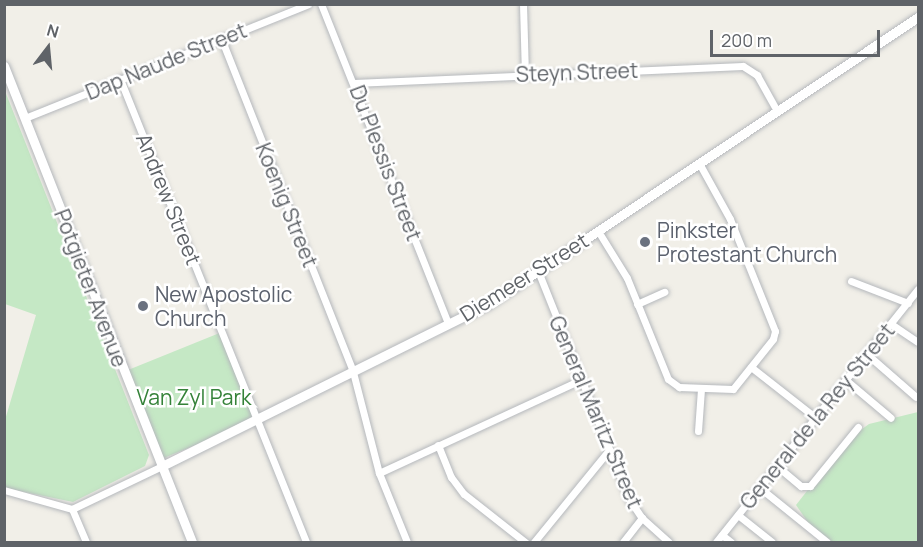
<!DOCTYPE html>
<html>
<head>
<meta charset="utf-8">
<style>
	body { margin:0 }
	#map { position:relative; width:923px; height:547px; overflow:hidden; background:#f1efe8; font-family:Manrope,sans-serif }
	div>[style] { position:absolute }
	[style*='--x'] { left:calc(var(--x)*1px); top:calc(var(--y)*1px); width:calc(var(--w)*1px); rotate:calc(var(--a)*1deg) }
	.green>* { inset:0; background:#c5e8c5; transform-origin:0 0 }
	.roads { filter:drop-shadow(0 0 2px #b5b8bc) drop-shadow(0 0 2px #b5b8bc) }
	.street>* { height:7px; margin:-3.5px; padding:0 3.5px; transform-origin:3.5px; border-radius:3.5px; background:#fff }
	.secondary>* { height:9px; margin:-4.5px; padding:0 4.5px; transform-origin:4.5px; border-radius:4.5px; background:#fff }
	.dots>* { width:16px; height:16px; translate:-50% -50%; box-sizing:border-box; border:3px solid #fff; border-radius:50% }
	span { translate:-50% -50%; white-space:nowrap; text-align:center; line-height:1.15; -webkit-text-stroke:5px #fff; paint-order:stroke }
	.street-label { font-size:21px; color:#5f6368 }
	.worship-label { font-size:21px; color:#5b616d }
	.left { translate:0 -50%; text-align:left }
	.park-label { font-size:21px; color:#348238 }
	.frame { position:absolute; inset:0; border:6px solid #5f6368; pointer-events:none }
	.north { position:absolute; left:18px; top:18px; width:60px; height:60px; -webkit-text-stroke:4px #fff; paint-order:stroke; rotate:16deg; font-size:16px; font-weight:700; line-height:24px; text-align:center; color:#5f6368 }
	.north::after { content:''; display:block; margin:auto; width:21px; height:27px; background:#5f6368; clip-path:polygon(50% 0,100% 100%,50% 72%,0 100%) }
	.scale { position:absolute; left:710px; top:30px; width:170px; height:27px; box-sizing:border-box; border:3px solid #5f6368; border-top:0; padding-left:8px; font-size:18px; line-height:21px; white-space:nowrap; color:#5f6368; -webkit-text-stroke:4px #fff; paint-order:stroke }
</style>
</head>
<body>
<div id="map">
	<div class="green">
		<div style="clip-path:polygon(5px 91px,149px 455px,145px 466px,73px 502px,5px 488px,5px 420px,36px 315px,5px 304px)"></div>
		<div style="left:222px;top:332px;width:95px;height:106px;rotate:68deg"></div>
		<div style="clip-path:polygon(918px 412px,918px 542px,828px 542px,816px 534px,796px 505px,847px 440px,869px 424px)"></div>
	</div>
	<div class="roads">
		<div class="street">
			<div style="--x:321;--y:4;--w:343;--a:68.3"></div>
			<div style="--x:523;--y:4;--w:70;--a:88.4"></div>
			<div style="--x:221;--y:38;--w:359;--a:68.4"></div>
			<div style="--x:353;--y:372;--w:104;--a:75.6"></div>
			<div style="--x:379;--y:473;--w:74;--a:67.9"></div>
			<div style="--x:120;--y:79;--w:499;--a:68.1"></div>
			<div style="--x:354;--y:83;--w:389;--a:-2.5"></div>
			<div style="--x:743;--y:66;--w:17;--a:33"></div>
			<div style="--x:757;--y:75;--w:41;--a:60.9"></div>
			<div style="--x:25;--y:118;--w:305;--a:-21.9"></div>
			<div style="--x:598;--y:231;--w:55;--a:58.3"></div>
			<div style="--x:627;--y:278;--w:109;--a:67.9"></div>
			<div style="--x:668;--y:379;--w:14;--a:36"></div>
			<div style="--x:679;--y:387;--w:54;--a:2.1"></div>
			<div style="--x:733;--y:389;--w:64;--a:-51.3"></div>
			<div style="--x:773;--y:339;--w:8;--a:-76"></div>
			<div style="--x:775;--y:331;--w:121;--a:-111.9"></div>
			<div style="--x:730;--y:219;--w:64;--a:-119"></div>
			<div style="--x:538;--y:271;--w:245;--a:68.2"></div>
			<div style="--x:629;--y:499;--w:23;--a:56"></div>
			<div style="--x:642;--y:518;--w:36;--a:42"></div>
			<div style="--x:851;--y:281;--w:61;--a:21.1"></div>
			<div style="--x:637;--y:304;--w:30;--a:-24"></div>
			<div style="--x:891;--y:324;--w:32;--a:34"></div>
			<div style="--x:869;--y:356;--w:62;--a:41.1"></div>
			<div style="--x:751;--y:367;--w:83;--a:38.1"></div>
			<div style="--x:847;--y:381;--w:57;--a:40.1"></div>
			<div style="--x:698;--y:431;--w:42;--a:-85.9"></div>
			<div style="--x:438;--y:445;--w:35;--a:68"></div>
			<div style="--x:451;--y:477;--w:21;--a:53"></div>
			<div style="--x:464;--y:494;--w:78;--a:38.2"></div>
			<div style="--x:778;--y:467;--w:30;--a:40"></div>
			<div style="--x:801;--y:486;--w:9;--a:0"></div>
			<div style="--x:810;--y:486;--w:76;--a:-50.9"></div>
			<div style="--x:379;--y:473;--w:221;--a:-24.8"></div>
			<div style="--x:760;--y:488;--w:86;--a:38.9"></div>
			<div style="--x:4;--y:490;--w:71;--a:15.6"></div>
			<div style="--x:72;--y:509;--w:100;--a:-25.5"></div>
			<div style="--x:72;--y:509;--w:36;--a:67"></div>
			<div style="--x:738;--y:515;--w:43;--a:38.5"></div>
			<div style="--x:722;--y:535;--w:11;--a:38"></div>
			<div style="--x:534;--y:542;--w:119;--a:-50.8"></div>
			<div style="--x:623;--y:542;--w:31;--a:-52"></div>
			<div style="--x:716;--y:542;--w:324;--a:-51.4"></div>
		</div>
		<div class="secondary">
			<div style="--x:4;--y:66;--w:512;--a:68.45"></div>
			<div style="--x:162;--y:466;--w:363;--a:-26.4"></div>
			<div style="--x:487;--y:305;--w:518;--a:-33.75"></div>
		</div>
	</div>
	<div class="dots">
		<div style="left:645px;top:242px;background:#6b7280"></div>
		<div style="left:143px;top:306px;background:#6b7280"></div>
	</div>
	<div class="street-label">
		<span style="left:166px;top:61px;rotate:-22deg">Dap Naude Street</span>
		<span style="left:577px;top:72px;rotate:-2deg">Steyn Street</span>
		<span style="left:386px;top:163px;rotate:69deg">Du Plessis Street</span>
		<span style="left:169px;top:199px;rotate:68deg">Andrew Street</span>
		<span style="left:287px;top:205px;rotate:68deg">Koenig Street</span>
		<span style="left:524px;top:277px;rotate:-32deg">Diemeer Street</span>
		<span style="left:91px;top:288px;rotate:69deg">Potgieter Avenue</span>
		<span style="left:596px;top:412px;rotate:67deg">General Maritz Street</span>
		<span style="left:817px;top:416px;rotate:-51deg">General de la Rey Street</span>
	</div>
	<div class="worship-label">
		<span class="left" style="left:657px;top:242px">Pinkster<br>Protestant Church</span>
		<span class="left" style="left:155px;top:306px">New Apostolic<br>Church</span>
	</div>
	<div class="park-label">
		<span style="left:194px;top:397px">Van Zyl Park</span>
	</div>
	<div class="frame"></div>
	<div class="north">N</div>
	<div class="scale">200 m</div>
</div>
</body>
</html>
